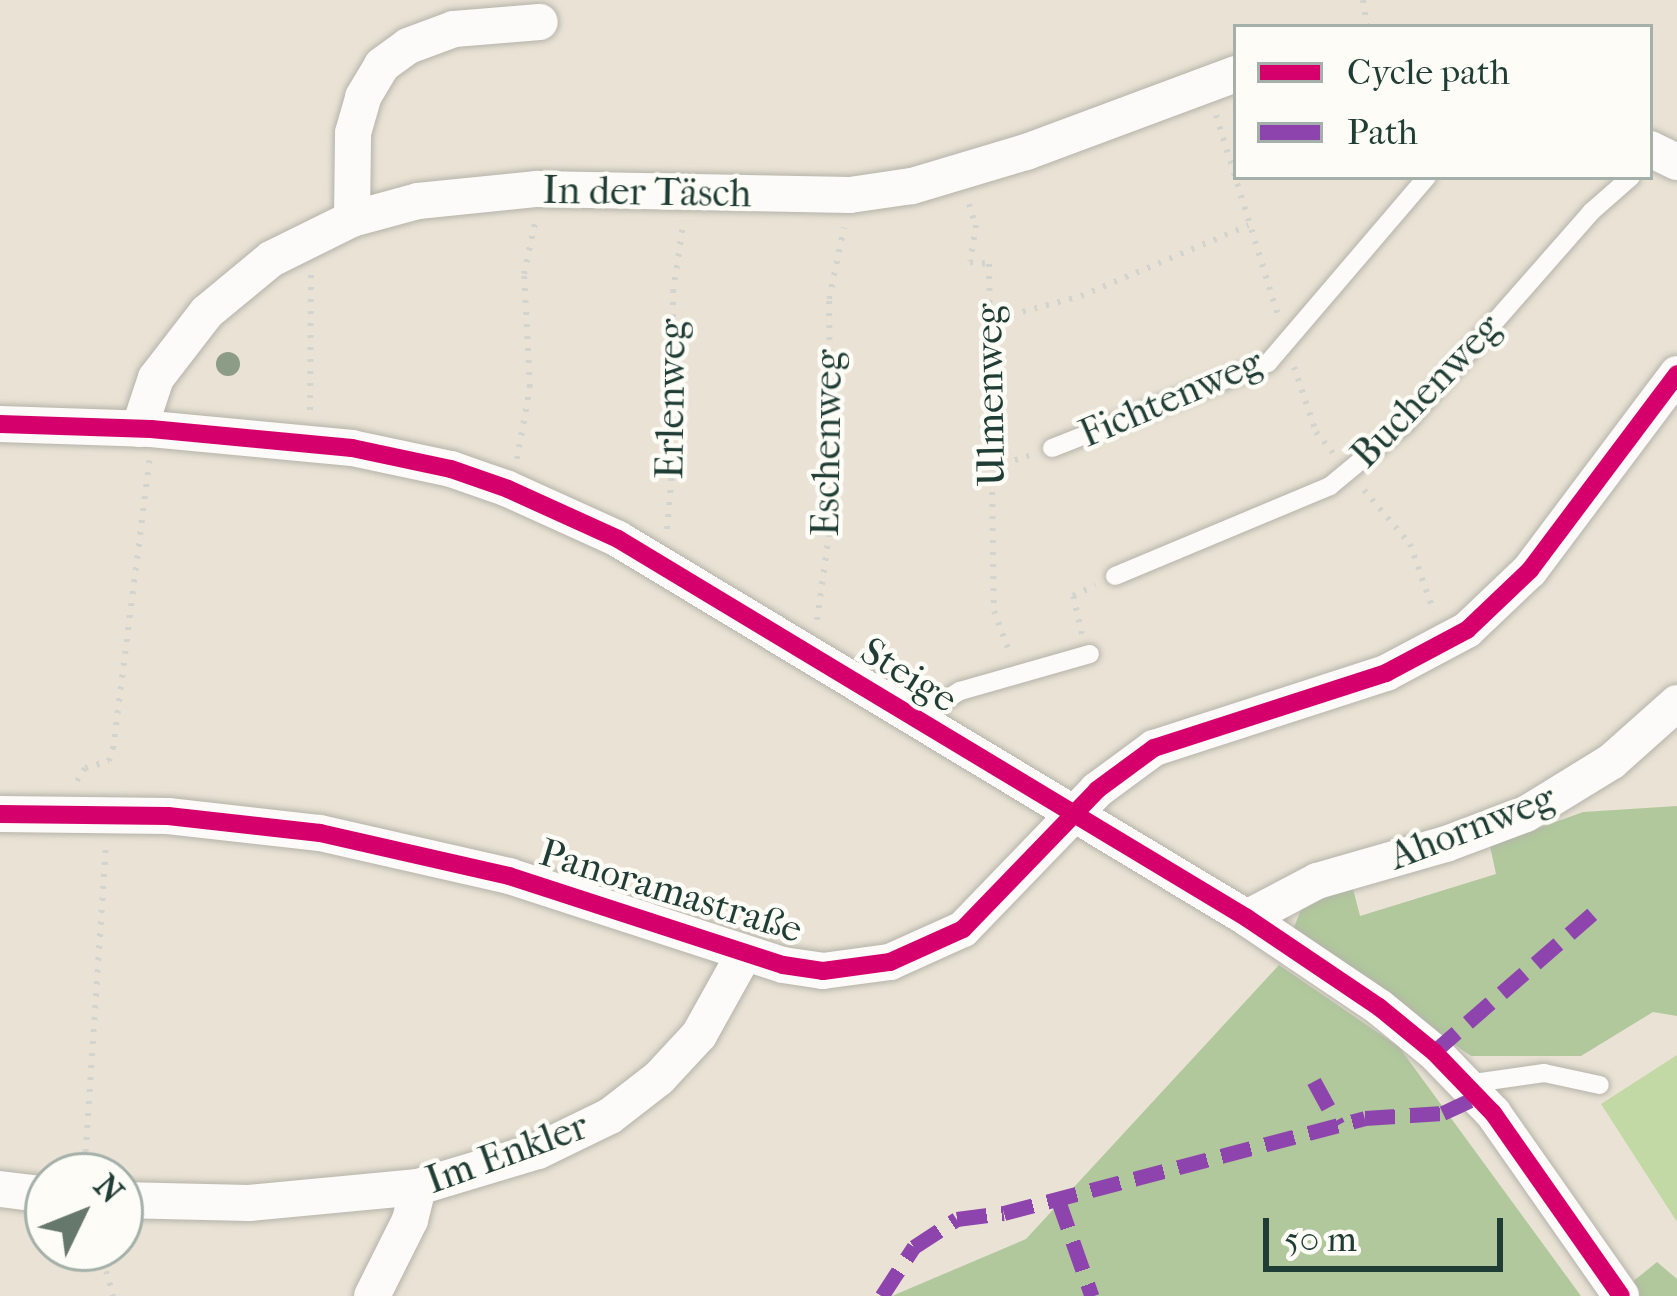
<!DOCTYPE html>
<html>
<head>
<meta charset="utf-8">
<style>
	body { margin:0 }
	#map { position:relative; width:1677px; height:1296px; overflow:hidden; background:#eae3d5; font-family:"IM FELL French Canon",serif }
	div>[style] { position:absolute }
	[style*='--x'] { left:calc(var(--x)*1px); top:calc(var(--y)*1px); width:calc(var(--w)*1px); rotate:calc(var(--a)*1deg) }
	.green>* { inset:0; background:#c2d9a5 }
	.forest>* { inset:0; background:#b0c89c }
	.path>* { height:6px; margin-top:-3px; transform-origin:0; background:repeating-linear-gradient(90deg,#d4d4cf 0 3px,transparent 0 12px) }
	.roads { filter:drop-shadow(0 0 3px #b5b3aa) drop-shadow(0 0 3px #b5b3aa) }
	.service>* { height:18px; margin:-9px; padding:0 9px; transform-origin:9px; border-radius:9px; background:#fcfbf9 }
	.minor>* { height:36px; margin:-18px; padding:0 18px; transform-origin:18px; border-radius:18px; background:#fcfbf9 }
	.quiet>* { height:15px; margin-top:-7.5px; transform-origin:0; background:repeating-linear-gradient(90deg,#8e44ad 0 30px,transparent 0 45px) }
	.cycleway>* { height:18px; margin:-9px; padding:0 9px; transform-origin:9px; border-radius:9px; background:#d6006c }
	.trees>* { width:24px; height:24px; margin:-12px; border-radius:50%; background:#8c9c86 }
	span { translate:-50% -50%; white-space:nowrap; text-align:center; line-height:1.15; -webkit-text-stroke:9px #fdfcf7; paint-order:stroke }
	.street-label { font-size:39px; color:#1f3d34 }
	.legend { position:absolute; left:1233px; top:24px; width:420px; height:156px; box-sizing:border-box; background:#fdfcf7; border:3px solid #a4b0a9; margin:0; padding:15px 21px; list-style:none; font-size:36px; color:#1f3d34 }
	.legend li { display:flex; align-items:center; gap:24px; height:60px }
	.legend b { width:60px; border:3px solid #a4b0a9 }
	.north { position:absolute; left:24px; top:1152px; width:120px; height:120px; box-sizing:border-box; background:#fdfcf7; border:3px solid #a4b0a9; border-radius:50%; rotate:47deg; font-size:33px; font-weight:700; line-height:48px; text-align:center; color:#1f3d34 }
	.north::after { content:''; display:block; margin:auto; width:42px; height:54px; background:#66776c; clip-path:polygon(50% 0,100% 100%,50% 72%,0 100%) }
	.scale { position:absolute; left:1263px; top:1218px; width:240px; height:54px; box-sizing:border-box; border:6px solid #1f3d34; border-top:0; padding-left:15px; font-size:36px; line-height:42px; white-space:nowrap; color:#1f3d34; -webkit-text-stroke:9px #fdfcf7; paint-order:stroke }
</style>
</head>
<body>
<div id="map">
	<div class="green">
		<div style="clip-path:polygon(1677px 1055px,1677px 1222px,1601px 1104px)"></div>
	</div>
	<div class="forest">
		<div style="clip-path:polygon(1677px 806px,1677px 1016px,1653px 1012px,1581px 1056px,1471px 1056px,1292px 932px,1303px 905px,1353px 889px,1360px 916px,1496px 874px,1490px 846px,1583px 812px)"></div>
		<div style="clip-path:polygon(1279px 965px,1399px 1047px,1581px 1296px,892px 1296px,1026px 1239px)"></div>
		<div style="clip-path:polygon(1657px 1262px,1677px 1279px,1677px 1296px,1615px 1296px)"></div>
	</div>
	<div class="path">
		<div style="--x:1363;--y:0;--w:27;--a:82"></div>
		<div style="--x:1216;--y:115;--w:209;--a:72.8"></div>
		<div style="--x:969;--y:204;--w:22;--a:72"></div>
		<div style="--x:976;--y:225;--w:37;--a:99"></div>
		<div style="--x:970;--y:262;--w:19;--a:6"></div>
		<div style="--x:989;--y:264;--w:347;--a:89.2"></div>
		<div style="--x:994;--y:611;--w:48;--a:69.3"></div>
		<div style="--x:988;--y:321;--w:96;--a:-15"></div>
		<div style="--x:1081;--y:296;--w:182;--a:-22.9"></div>
		<div style="--x:1294;--y:367;--w:69;--a:71.3"></div>
		<div style="--x:1316;--y:432;--w:27;--a:51"></div>
		<div style="--x:310;--y:410;--w:137;--a:-89.6"></div>
		<div style="--x:517;--y:459;--w:73;--a:-79.8"></div>
		<div style="--x:530;--y:387;--w:113;--a:-93"></div>
		<div style="--x:524;--y:274;--w:52;--a:-77.8"></div>
		<div style="--x:992;--y:467;--w:39;--a:-17"></div>
		<div style="--x:1364;--y:490;--w:71;--a:49.6"></div>
		<div style="--x:1410;--y:544;--w:72;--a:70.6"></div>
		<div style="--x:667;--y:529;--w:80;--a:-85"></div>
		<div style="--x:674;--y:449;--w:157;--a:-90.4"></div>
		<div style="--x:673;--y:292;--w:68;--a:-81.5"></div>
		<div style="--x:817;--y:620;--w:101;--a:-82"></div>
		<div style="--x:831;--y:520;--w:221;--a:-90.5"></div>
		<div style="--x:829;--y:299;--w:73;--a:-78.1"></div>
		<div style="--x:1082;--y:634;--w:39;--a:-103"></div>
		<div style="--x:1073;--y:596;--w:25;--a:-26"></div>
		<div style="--x:77;--y:781;--w:15;--a:-58"></div>
		<div style="--x:85;--y:768;--w:25;--a:-16"></div>
		<div style="--x:109;--y:761;--w:13;--a:-72"></div>
		<div style="--x:113;--y:749;--w:293;--a:-82.8"></div>
		<div style="--x:84;--y:1176;--w:333;--a:-86.2"></div>
		<div style="--x:100;--y:1248;--w:50;--a:74.8"></div>
	</div>
	<div class="roads">
		<div class="service">
			<div style="--x:1052;--y:448;--w:232;--a:-21.5"></div>
			<div style="--x:1268;--y:363;--w:245;--a:-49.5"></div>
			<div style="--x:1115;--y:576;--w:233;--a:-22.7"></div>
			<div style="--x:1330;--y:486;--w:97;--a:-39.6"></div>
			<div style="--x:1405;--y:424;--w:282;--a:-48.7"></div>
			<div style="--x:1591;--y:212;--w:53;--a:-41.2"></div>
			<div style="--x:925;--y:724;--w:24;--a:-55"></div>
			<div style="--x:939;--y:704;--w:25;--a:-32"></div>
			<div style="--x:960;--y:691;--w:135;--a:-15.9"></div>
			<div style="--x:1467;--y:1084;--w:78;--a:-8.1"></div>
			<div style="--x:1544;--y:1073;--w:57;--a:12.1"></div>
		</div>
		<div class="minor">
			<div style="--x:1650;--y:149;--w:30;--a:26"></div>
			<div style="--x:352;--y:219;--w:86;--a:-89.3"></div>
			<div style="--x:353;--y:133;--w:37;--a:-74"></div>
			<div style="--x:363;--y:97;--w:37;--a:-59"></div>
			<div style="--x:382;--y:65;--w:32;--a:-36"></div>
			<div style="--x:408;--y:46;--w:49;--a:-20.3"></div>
			<div style="--x:454;--y:29;--w:86;--a:-4.7"></div>
			<div style="--x:0;--y:424;--w:151;--a:1.9"></div>
			<div style="--x:151;--y:429;--w:202;--a:5.4"></div>
			<div style="--x:352;--y:448;--w:101;--a:12"></div>
			<div style="--x:451;--y:469;--w:60;--a:19.3"></div>
			<div style="--x:508;--y:489;--w:121;--a:24.4"></div>
			<div style="--x:618;--y:539;--w:734;--a:31.07"></div>
			<div style="--x:1247;--y:918;--w:159;--a:34"></div>
			<div style="--x:1379;--y:1007;--w:71;--a:39.3"></div>
			<div style="--x:1434;--y:1052;--w:85;--a:46"></div>
			<div style="--x:1493;--y:1113;--w:223;--a:55"></div>
			<div style="--x:139;--y:429;--w:54;--a:-71.6"></div>
			<div style="--x:156;--y:378;--w:83;--a:-52.3"></div>
			<div style="--x:207;--y:312;--w:83;--a:-39.6"></div>
			<div style="--x:271;--y:259;--w:90;--a:-26.3"></div>
			<div style="--x:352;--y:219;--w:68;--a:-15.3"></div>
			<div style="--x:418;--y:201;--w:120;--a:-5.8"></div>
			<div style="--x:537;--y:189;--w:313;--a:1.1"></div>
			<div style="--x:850;--y:195;--w:63;--a:-8.3"></div>
			<div style="--x:912;--y:186;--w:119;--a:-16.6"></div>
			<div style="--x:1026;--y:152;--w:224;--a:-20.4"></div>
			<div style="--x:0;--y:814;--w:168;--a:0.7"></div>
			<div style="--x:168;--y:816;--w:153;--a:6.4"></div>
			<div style="--x:320;--y:833;--w:194;--a:12.8"></div>
			<div style="--x:509;--y:876;--w:288;--a:18"></div>
			<div style="--x:783;--y:965;--w:40;--a:8.5"></div>
			<div style="--x:823;--y:971;--w:68;--a:-7.7"></div>
			<div style="--x:890;--y:962;--w:80;--a:-24.3"></div>
			<div style="--x:963;--y:929;--w:193;--a:-46"></div>
			<div style="--x:1097;--y:790;--w:71;--a:-36.4"></div>
			<div style="--x:1154;--y:748;--w:244;--a:-17.9"></div>
			<div style="--x:1386;--y:673;--w:92;--a:-28"></div>
			<div style="--x:1467;--y:630;--w:87;--a:-43.6"></div>
			<div style="--x:1530;--y:570;--w:245;--a:-53.1"></div>
			<div style="--x:1247;--y:918;--w:79;--a:-27.9"></div>
			<div style="--x:1317;--y:881;--w:134;--a:-16"></div>
			<div style="--x:1446;--y:844;--w:85;--a:-20.6"></div>
			<div style="--x:1526;--y:814;--w:101;--a:-31.6"></div>
			<div style="--x:1612;--y:761;--w:87;--a:-41.7"></div>
			<div style="--x:0;--y:1189;--w:48;--a:7.1"></div>
			<div style="--x:120;--y:1200;--w:129;--a:1.3"></div>
			<div style="--x:249;--y:1203;--w:170;--a:-5.4"></div>
			<div style="--x:418;--y:1187;--w:125;--a:-16.7"></div>
			<div style="--x:538;--y:1151;--w:80;--a:-25.9"></div>
			<div style="--x:610;--y:1116;--w:62;--a:-37.8"></div>
			<div style="--x:659;--y:1078;--w:59;--a:-47.1"></div>
			<div style="--x:699;--y:1035;--w:93;--a:-60.9"></div>
			<div style="--x:372;--y:1296;--w:85;--a:-63.4"></div>
			<div style="--x:410;--y:1220;--w:34;--a:-76"></div>
		</div>
	</div>
	<div class="quiet">
		<div style="--x:1434;--y:1052;--w:210;--a:-41.1"></div>
		<div style="--x:1314;--y:1081;--w:50;--a:61.4"></div>
		<div style="--x:1058;--y:1199;--w:103;--a:70.7"></div>
		<div style="--x:882;--y:1296;--w:59;--a:-56.9"></div>
		<div style="--x:914;--y:1247;--w:51;--a:-33.1"></div>
		<div style="--x:957;--y:1219;--w:47;--a:-7.3"></div>
		<div style="--x:1004;--y:1213;--w:373;--a:-14.7"></div>
		<div style="--x:1365;--y:1118;--w:78;--a:-3.7"></div>
		<div style="--x:1443;--y:1113;--w:40;--a:-25"></div>
	</div>
	<div class="cycleway">
		<div style="--x:0;--y:424;--w:151;--a:1.9"></div>
		<div style="--x:151;--y:429;--w:202;--a:5.4"></div>
		<div style="--x:352;--y:448;--w:101;--a:12"></div>
		<div style="--x:451;--y:469;--w:60;--a:19.3"></div>
		<div style="--x:508;--y:489;--w:121;--a:24.4"></div>
		<div style="--x:618;--y:539;--w:734;--a:31.07"></div>
		<div style="--x:1247;--y:918;--w:159;--a:34"></div>
		<div style="--x:1379;--y:1007;--w:71;--a:39.3"></div>
		<div style="--x:1434;--y:1052;--w:85;--a:46"></div>
		<div style="--x:1493;--y:1113;--w:223;--a:55"></div>
		<div style="--x:0;--y:814;--w:168;--a:0.7"></div>
		<div style="--x:168;--y:816;--w:153;--a:6.4"></div>
		<div style="--x:320;--y:833;--w:194;--a:12.8"></div>
		<div style="--x:509;--y:876;--w:288;--a:18"></div>
		<div style="--x:783;--y:965;--w:40;--a:8.5"></div>
		<div style="--x:823;--y:971;--w:68;--a:-7.7"></div>
		<div style="--x:890;--y:962;--w:80;--a:-24.3"></div>
		<div style="--x:963;--y:929;--w:193;--a:-46"></div>
		<div style="--x:1097;--y:790;--w:71;--a:-36.4"></div>
		<div style="--x:1154;--y:748;--w:244;--a:-17.9"></div>
		<div style="--x:1386;--y:673;--w:92;--a:-28"></div>
		<div style="--x:1467;--y:630;--w:87;--a:-43.6"></div>
		<div style="--x:1530;--y:570;--w:245;--a:-53.1"></div>
	</div>
	<div class="trees">
		<div style="left:228px;top:364px"></div>
	</div>
	<div class="street-label">
		<span style="left:647px;top:192px;rotate:1deg">In der Täsch</span>
		<span style="left:1426px;top:391px;rotate:-46deg">Buchenweg</span>
		<span style="left:990px;top:395px;rotate:-91deg">Ulmenweg</span>
		<span style="left:1171px;top:398px;rotate:-23deg">Fichtenweg</span>
		<span style="left:671px;top:399px;rotate:-89deg">Erlenweg</span>
		<span style="left:827px;top:443px;rotate:-89deg">Eschenweg</span>
		<span style="left:909px;top:675px;rotate:32deg">Steige</span>
		<span style="left:1472px;top:827px;rotate:-21deg">Ahornweg</span>
		<span style="left:671px;top:891px;rotate:17deg">Panoramastraße</span>
		<span style="left:507px;top:1153px;rotate:-20deg">Im Enkler</span>
	</div>
	<ul class="legend">
	<li><b style="height:15px;background:#d6006c"></b>Cycle path</li>
	<li><b style="height:15px;background:#8e44ad"></b>Path</li>
	</ul>
	<div class="north">N</div>
	<div class="scale">50 m</div>
</div>
</body>
</html>
